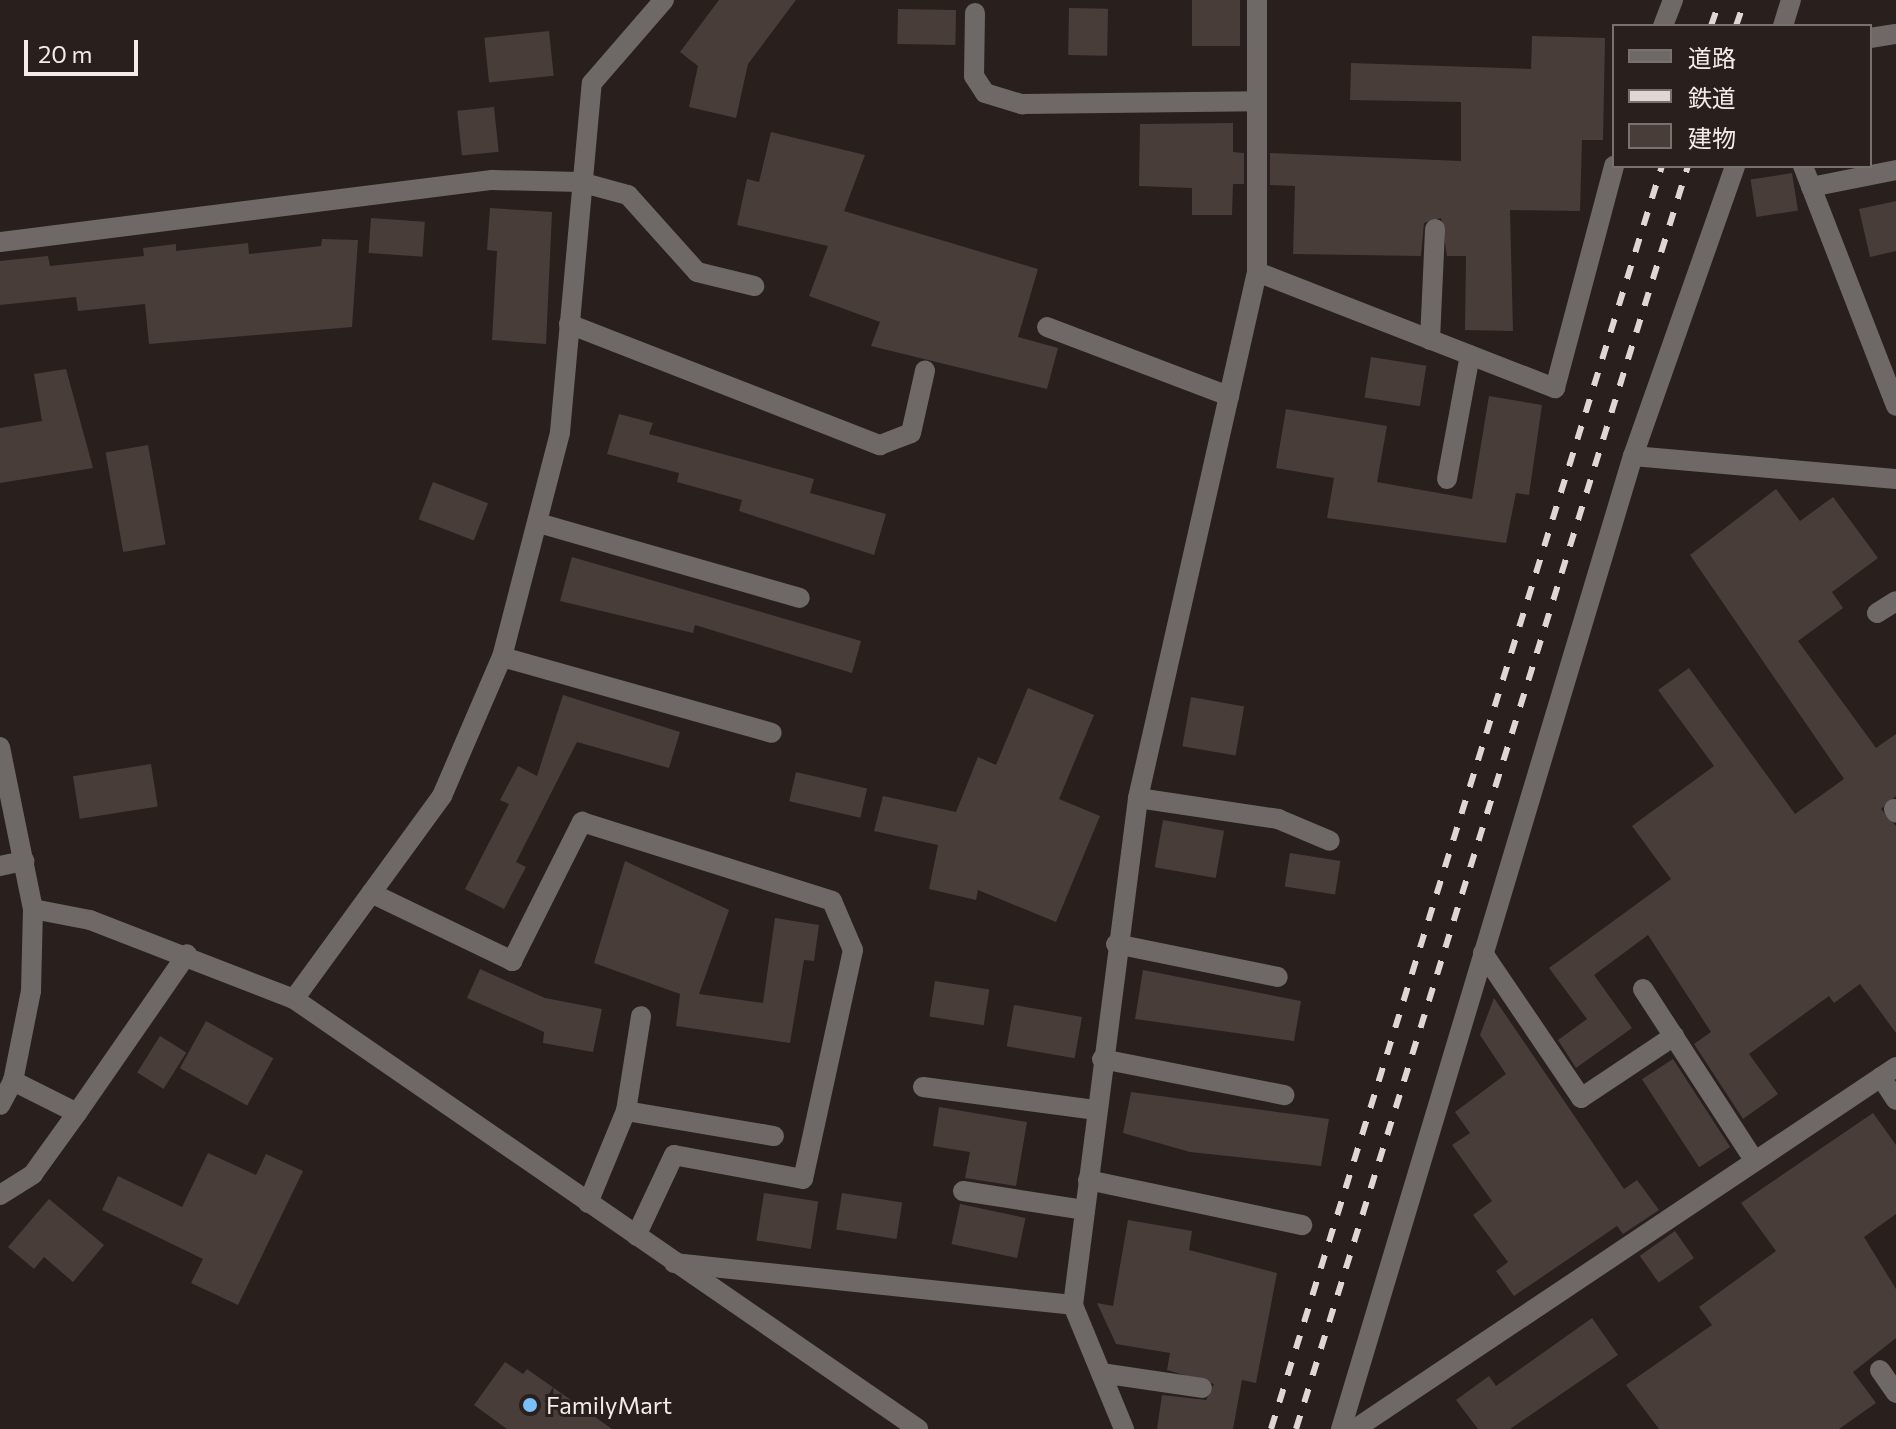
<!DOCTYPE html>
<html>
<head>
<meta charset="utf-8">
<style>
	body { margin:0 }
	#map { position:relative; width:1896px; height:1429px; overflow:hidden; background:#291f1c; font-family:Commissioner,"Noto Sans JP",sans-serif }
	div>[style] { position:absolute }
	[style*='--x'] { left:calc(var(--x)*1px); top:calc(var(--y)*1px); width:calc(var(--w)*1px); rotate:calc(var(--a)*1deg) }
	.building>* { inset:0; background:#493d3a; transform-origin:0 0 }
	.minor>* { height:20px; margin:-10px; padding:0 10px; transform-origin:10px; border-radius:10px; background:#6e6866 }
	.tertiary>* { height:20px; margin:-10px; padding:0 10px; transform-origin:10px; border-radius:10px; background:#6e6866 }
	.rail>* { height:6px; margin-top:-3px; transform-origin:0; background:repeating-linear-gradient(90deg,#dfd7d4 0 14px,transparent 0 28px) }
	.dots>* { width:22px; height:22px; translate:-50% -50%; box-sizing:border-box; border:4px solid #291f1c; border-radius:50% }
	span { translate:-50% -50%; white-space:nowrap; text-align:center; line-height:1.15; -webkit-text-stroke:6px #291f1c; paint-order:stroke }
	.poi-label { font-size:24px; color:#f4ecea }
	.left { translate:0 -50%; text-align:left }
	.legend { position:absolute; left:1612px; top:24px; width:260px; height:144px; box-sizing:border-box; background:#291f1c; border:2px solid #7a716e; margin:0; padding:10px 14px; list-style:none; font-size:24px; color:#f4ecea }
	.legend li { display:flex; align-items:center; gap:16px; height:40px }
	.legend b { width:40px; border:2px solid #7a716e }
	.scale { position:absolute; left:24px; top:40px; width:114px; height:36px; box-sizing:border-box; border:4px solid #f4ecea; border-top:0; padding-left:10px; font-size:24px; line-height:28px; white-space:nowrap; color:#f4ecea; -webkit-text-stroke:6px #291f1c; paint-order:stroke }
</style>
</head>
<body>
<div id="map">
	<div class="building">
		<div style="clip-path:polygon(719px 0,796px 0,748px 64px,736px 118px,689px 107px,698px 66px,680px 52px)"></div>
		<div style="left:1192px;top:0;width:48px;height:46px"></div>
		<div style="left:1069px;top:8px;width:39px;height:47px;rotate:1deg"></div>
		<div style="left:898px;top:9px;width:58px;height:35px;rotate:1deg"></div>
		<div style="left:549px;top:31px;width:45px;height:65px;rotate:84deg"></div>
		<div style="clip-path:polygon(1532px 36px,1605px 38px,1603px 140px,1582px 140px,1580px 211px,1510px 210px,1513px 331px,1465px 330px,1466px 256px,1447px 256px,1441px 218px,1424px 223px,1421px 256px,1293px 254px,1295px 186px,1270px 185px,1270px 153px,1461px 161px,1461px 102px,1350px 100px,1351px 63px,1531px 69px)"></div>
		<div style="left:494px;top:107px;width:45px;height:37px;rotate:84deg"></div>
		<div style="clip-path:polygon(1233px 123px,1233px 152px,1244px 153px,1244px 184px,1233px 184px,1232px 215px,1192px 215px,1192px 188px,1139px 186px,1140px 124px)"></div>
		<div style="clip-path:polygon(771px 132px,865px 155px,844px 211px,1038px 269px,1018px 337px,1058px 348px,1047px 389px,871px 346px,880px 322px,809px 296px,828px 246px,737px 225px,747px 179px,759px 182px)"></div>
		<div style="left:1792px;top:173px;width:38px;height:42px;rotate:81deg"></div>
		<div style="clip-path:polygon(1896px 201px,1896px 251px,1870px 257px,1859px 209px)"></div>
		<div style="clip-path:polygon(490px 208px,552px 212px,546px 344px,492px 340px,497px 251px,487px 250px)"></div>
		<div style="left:371px;top:218px;width:54px;height:35px;rotate:4deg"></div>
		<div style="clip-path:polygon(322px 239px,358px 240px,352px 327px,149px 344px,145px 304px,78px 311px,76px 297px,0 305px,0 261px,48px 256px,50px 266px,144px 256px,143px 248px,176px 244px,176px 251px,248px 243px,249px 254px,321px 246px)"></div>
		<div style="left:1371px;top:357px;width:56px;height:41px;rotate:9deg"></div>
		<div style="clip-path:polygon(66px 369px,93px 468px,0 483px,0 428px,42px 421px,34px 374px)"></div>
		<div style="clip-path:polygon(1489px 396px,1542px 405px,1529px 495px,1516px 493px,1506px 543px,1327px 518px,1334px 478px,1276px 468px,1286px 409px,1387px 426px,1377px 482px,1472px 499px)"></div>
		<div style="clip-path:polygon(619px 414px,653px 423px,649px 434px,814px 479px,810px 493px,886px 514px,874px 555px,739px 511px,742px 500px,677px 482px,679px 473px,607px 454px)"></div>
		<div style="left:148px;top:445px;width:101px;height:43px;rotate:80deg"></div>
		<div style="left:433px;top:482px;width:59px;height:40px;rotate:21deg"></div>
		<div style="clip-path:polygon(1776px 489px,1800px 521px,1833px 497px,1878px 558px,1832px 592px,1843px 608px,1798px 641px,1876px 748px,1896px 734px,1896px 796px,1881px 809px,1896px 826px,1896px 1033px,1860px 984px,1834px 1003px,1829px 996px,1749px 1054px,1778px 1094px,1743px 1119px,1694px 1044px,1711px 1032px,1648px 935px,1594px 975px,1632px 1028px,1576px 1068px,1558px 1040px,1587px 1019px,1549px 968px,1671px 879px,1632px 826px,1714px 766px,1658px 690px,1689px 668px,1795px 814px,1844px 779px,1690px 555px)"></div>
		<div style="clip-path:polygon(572px 557px,861px 641px,852px 673px,695px 625px,693px 633px,560px 601px)"></div>
		<div style="clip-path:polygon(1028px 688px,1094px 715px,1059px 799px,1100px 816px,1056px 922px,978px 890px,976px 900px,929px 889px,938px 845px,874px 831px,883px 796px,956px 812px,978px 757px,996px 765px)"></div>
		<div style="clip-path:polygon(563px 695px,680px 732px,669px 768px,577px 742px,516px 862px,526px 867px,504px 909px,465px 889px,509px 804px,500px 800px,518px 766px,537px 776px)"></div>
		<div style="left:1191px;top:697px;width:54px;height:50px;rotate:10deg"></div>
		<div style="left:151px;top:764px;width:43px;height:79px;rotate:81deg"></div>
		<div style="left:796px;top:772px;width:73px;height:30px;rotate:13deg"></div>
		<div style="left:1163px;top:820px;width:62px;height:48px;rotate:10deg"></div>
		<div style="left:1290px;top:853px;width:51px;height:34px;rotate:9deg"></div>
		<div style="clip-path:polygon(625px 861px,729px 910px,699px 994px,763px 1003px,775px 918px,819px 925px,814px 961px,804px 960px,790px 1043px,676px 1026px,680px 994px,594px 963px)"></div>
		<div style="clip-path:polygon(480px 969px,545px 998px,602px 1009px,593px 1052px,543px 1043px,544px 1032px,467px 998px)"></div>
		<div style="clip-path:polygon(1143px 970px,1301px 1001px,1294px 1041px,1135px 1019px)"></div>
		<div style="left:935px;top:981px;width:55px;height:36px;rotate:9deg"></div>
		<div style="clip-path:polygon(1494px 998px,1624px 1189px,1637px 1180px,1659px 1210px,1623px 1234px,1617px 1226px,1514px 1296px,1496px 1271px,1508px 1262px,1473px 1215px,1492px 1201px,1452px 1145px,1470px 1133px,1455px 1112px,1506px 1074px,1480px 1035px)"></div>
		<div style="left:1014px;top:1005px;width:69px;height:42px;rotate:10deg"></div>
		<div style="left:206px;top:1021px;width:77px;height:54px;rotate:29deg"></div>
		<div style="left:160px;top:1036px;width:31px;height:43px;rotate:32deg"></div>
		<div style="left:1673px;top:1059px;width:105px;height:37px;rotate:57deg"></div>
		<div style="clip-path:polygon(1131px 1092px,1329px 1119px,1321px 1166px,1190px 1152px,1123px 1133px)"></div>
		<div style="clip-path:polygon(939px 1107px,1027px 1122px,1016px 1186px,965px 1178px,970px 1152px,933px 1146px)"></div>
		<div style="clip-path:polygon(1873px 1113px,1896px 1145px,1896px 1214px,1864px 1237px,1896px 1289px,1896px 1338px,1853px 1372px,1876px 1403px,1839px 1429px,1659px 1429px,1626px 1385px,1712px 1325px,1699px 1307px,1776px 1251px,1741px 1203px)"></div>
		<div style="clip-path:polygon(208px 1153px,256px 1175px,266px 1154px,303px 1171px,238px 1305px,191px 1283px,203px 1259px,102px 1210px,118px 1176px,182px 1207px)"></div>
		<div style="left:764px;top:1193px;width:55px;height:48px;rotate:9deg"></div>
		<div style="left:842px;top:1193px;width:61px;height:37px;rotate:9deg"></div>
		<div style="clip-path:polygon(49px 1199px,104px 1245px,73px 1282px,44px 1257px,34px 1269px,8px 1247px)"></div>
		<div style="left:960px;top:1204px;width:67px;height:41px;rotate:12deg"></div>
		<div style="clip-path:polygon(1128px 1220px,1192px 1231px,1189px 1250px,1277px 1273px,1256px 1383px,1242px 1380px,1233px 1429px,1157px 1429px,1162px 1395px,1206px 1400px,1214px 1384px,1167px 1370px,1170px 1353px,1116px 1344px,1097px 1303px,1113px 1306px)"></div>
		<div style="left:1675px;top:1231px;width:33px;height:43px;rotate:55deg"></div>
		<div style="clip-path:polygon(1592px 1318px,1618px 1355px,1510px 1429px,1478px 1429px,1456px 1400px,1489px 1376px,1496px 1386px)"></div>
		<div style="clip-path:polygon(505px 1362px,523px 1374px,527px 1369px,612px 1429px,507px 1429px,474px 1405px)"></div>
	</div>
	<div class="minor">
		<div style="--x:975;--y:13;--w:63;--a:90.9"></div>
		<div style="--x:974;--y:76;--w:20;--a:57"></div>
		<div style="--x:985;--y:93;--w:39;--a:17"></div>
		<div style="--x:1022;--y:104;--w:235;--a:-0.7"></div>
		<div style="--x:1663;--y:26;--w:28;--a:-69"></div>
		<div style="--x:1783;--y:26;--w:27;--a:-73"></div>
		<div style="--x:1870;--y:38;--w:26;--a:-9"></div>
		<div style="--x:1803;--y:166;--w:257;--a:68.8"></div>
		<div style="--x:1811;--y:187;--w:87;--a:-11.3"></div>
		<div style="--x:0;--y:242;--w:496;--a:-7.2"></div>
		<div style="--x:492;--y:180;--w:88;--a:1.3"></div>
		<div style="--x:580;--y:182;--w:50;--a:15.2"></div>
		<div style="--x:628;--y:195;--w:103;--a:48.1"></div>
		<div style="--x:697;--y:272;--w:59;--a:13.8"></div>
		<div style="--x:1257;--y:272;--w:320;--a:21.3"></div>
		<div style="--x:1555;--y:388;--w:230;--a:-75.1"></div>
		<div style="--x:569;--y:324;--w:334;--a:21.3"></div>
		<div style="--x:880;--y:445;--w:33;--a:-21"></div>
		<div style="--x:911;--y:433;--w:64;--a:-77.3"></div>
		<div style="--x:1047;--y:327;--w:195;--a:20.8"></div>
		<div style="--x:1430;--y:340;--w:111;--a:-87.4"></div>
		<div style="--x:1633;--y:456;--w:264;--a:5"></div>
		<div style="--x:1447;--y:479;--w:126;--a:-79.5"></div>
		<div style="--x:542;--y:524;--w:268;--a:16"></div>
		<div style="--x:1877;--y:613;--w:22;--a:-32"></div>
		<div style="--x:502;--y:657;--w:280;--a:15.7"></div>
		<div style="--x:1138;--y:798;--w:142;--a:8.5"></div>
		<div style="--x:1278;--y:819;--w:56;--a:22.9"></div>
		<div style="--x:1894;--y:809;--w:4;--a:63"></div>
		<div style="--x:0;--y:866;--w:25;--a:-12"></div>
		<div style="--x:371;--y:893;--w:157;--a:25.7"></div>
		<div style="--x:512;--y:961;--w:156;--a:-63.3"></div>
		<div style="--x:582;--y:822;--w:262;--a:17.5"></div>
		<div style="--x:832;--y:901;--w:53;--a:66.8"></div>
		<div style="--x:853;--y:950;--w:234;--a:102.3"></div>
		<div style="--x:803;--y:1179;--w:131;--a:-169.5"></div>
		<div style="--x:674;--y:1155;--w:89;--a:115.1"></div>
		<div style="--x:1116;--y:944;--w:165;--a:11.5"></div>
		<div style="--x:1483;--y:953;--w:175;--a:55.9"></div>
		<div style="--x:1581;--y:1098;--w:112;--a:-33.7"></div>
		<div style="--x:1643;--y:989;--w:204;--a:57"></div>
		<div style="--x:294;--y:999;--w:251;--a:-53.9"></div>
		<div style="--x:442;--y:796;--w:151;--a:-66.7"></div>
		<div style="--x:502;--y:657;--w:232;--a:-75.5"></div>
		<div style="--x:560;--y:432;--w:350;--a:-84.8"></div>
		<div style="--x:592;--y:83;--w:110;--a:-49.1"></div>
		<div style="--x:1102;--y:1059;--w:186;--a:11.2"></div>
		<div style="--x:1881;--y:1077;--w:27;--a:57"></div>
		<div style="--x:923;--y:1087;--w:175;--a:7.6"></div>
		<div style="--x:626;--y:1111;--w:150;--a:9.6"></div>
		<div style="--x:77;--y:1113;--w:193;--a:-55.3"></div>
		<div style="--x:1088;--y:1180;--w:219;--a:11.9"></div>
		<div style="--x:963;--y:1191;--w:122;--a:8.9"></div>
		<div style="--x:0;--y:1195;--w:39;--a:-32"></div>
		<div style="--x:33;--y:1174;--w:75;--a:-54.2"></div>
		<div style="--x:77;--y:1113;--w:72;--a:-153.4"></div>
		<div style="--x:588;--y:1203;--w:100;--a:-67.6"></div>
		<div style="--x:626;--y:1111;--w:96;--a:-81"></div>
		<div style="--x:674;--y:1263;--w:401;--a:6"></div>
		<div style="--x:1880;--y:1370;--w:28;--a:55"></div>
		<div style="--x:1101;--y:1373;--w:102;--a:8.4"></div>
		<div style="--x:1124;--y:1429;--w:134;--a:-112.4"></div>
		<div style="--x:1073;--y:1305;--w:511;--a:-82.69"></div>
		<div style="--x:1138;--y:798;--w:539;--a:-77.25"></div>
		<div style="--x:1257;--y:272;--w:272;--a:-90"></div>
		<div style="--x:1341;--y:1429;--w:1016;--a:-73.3"></div>
		<div style="--x:1633;--y:456;--w:307;--a:-70.6"></div>
		<div style="--x:1355;--y:1429;--w:651;--a:-33.79"></div>
	</div>
	<div class="tertiary">
		<div style="--x:0;--y:747;--w:165;--a:78.5"></div>
		<div style="--x:33;--y:909;--w:82;--a:91.4"></div>
		<div style="--x:31;--y:991;--w:92;--a:101.3"></div>
		<div style="--x:13;--y:1081;--w:27;--a:118"></div>
		<div style="--x:33;--y:909;--w:58;--a:10.9"></div>
		<div style="--x:90;--y:920;--w:219;--a:21.2"></div>
		<div style="--x:294;--y:999;--w:758;--a:34.57"></div>
	</div>
	<div class="rail">
		<div style="--x:1711;--y:26;--w:28;--a:-71"></div>
		<div style="--x:1736;--y:26;--w:28;--a:-71"></div>
		<div style="--x:1271;--y:1429;--w:1322;--a:-72.8"></div>
		<div style="--x:1296;--y:1429;--w:1322;--a:-72.76"></div>
	</div>
	<div class="dots">
		<div style="left:530px;top:1405px;background:#79bff8"></div>
	</div>
	<div class="poi-label">
		<span class="left" style="left:546px;top:1405px">FamilyMart</span>
	</div>
	<ul class="legend">
	<li><b style="height:10px;background:#6e6866"></b>道路</li>
	<li><b style="height:10px;background:#dfd7d4"></b>鉄道</li>
	<li><b style="height:22px;background:#493d3a"></b>建物</li>
	</ul>
	<div class="scale">20 m</div>
</div>
</body>
</html>
